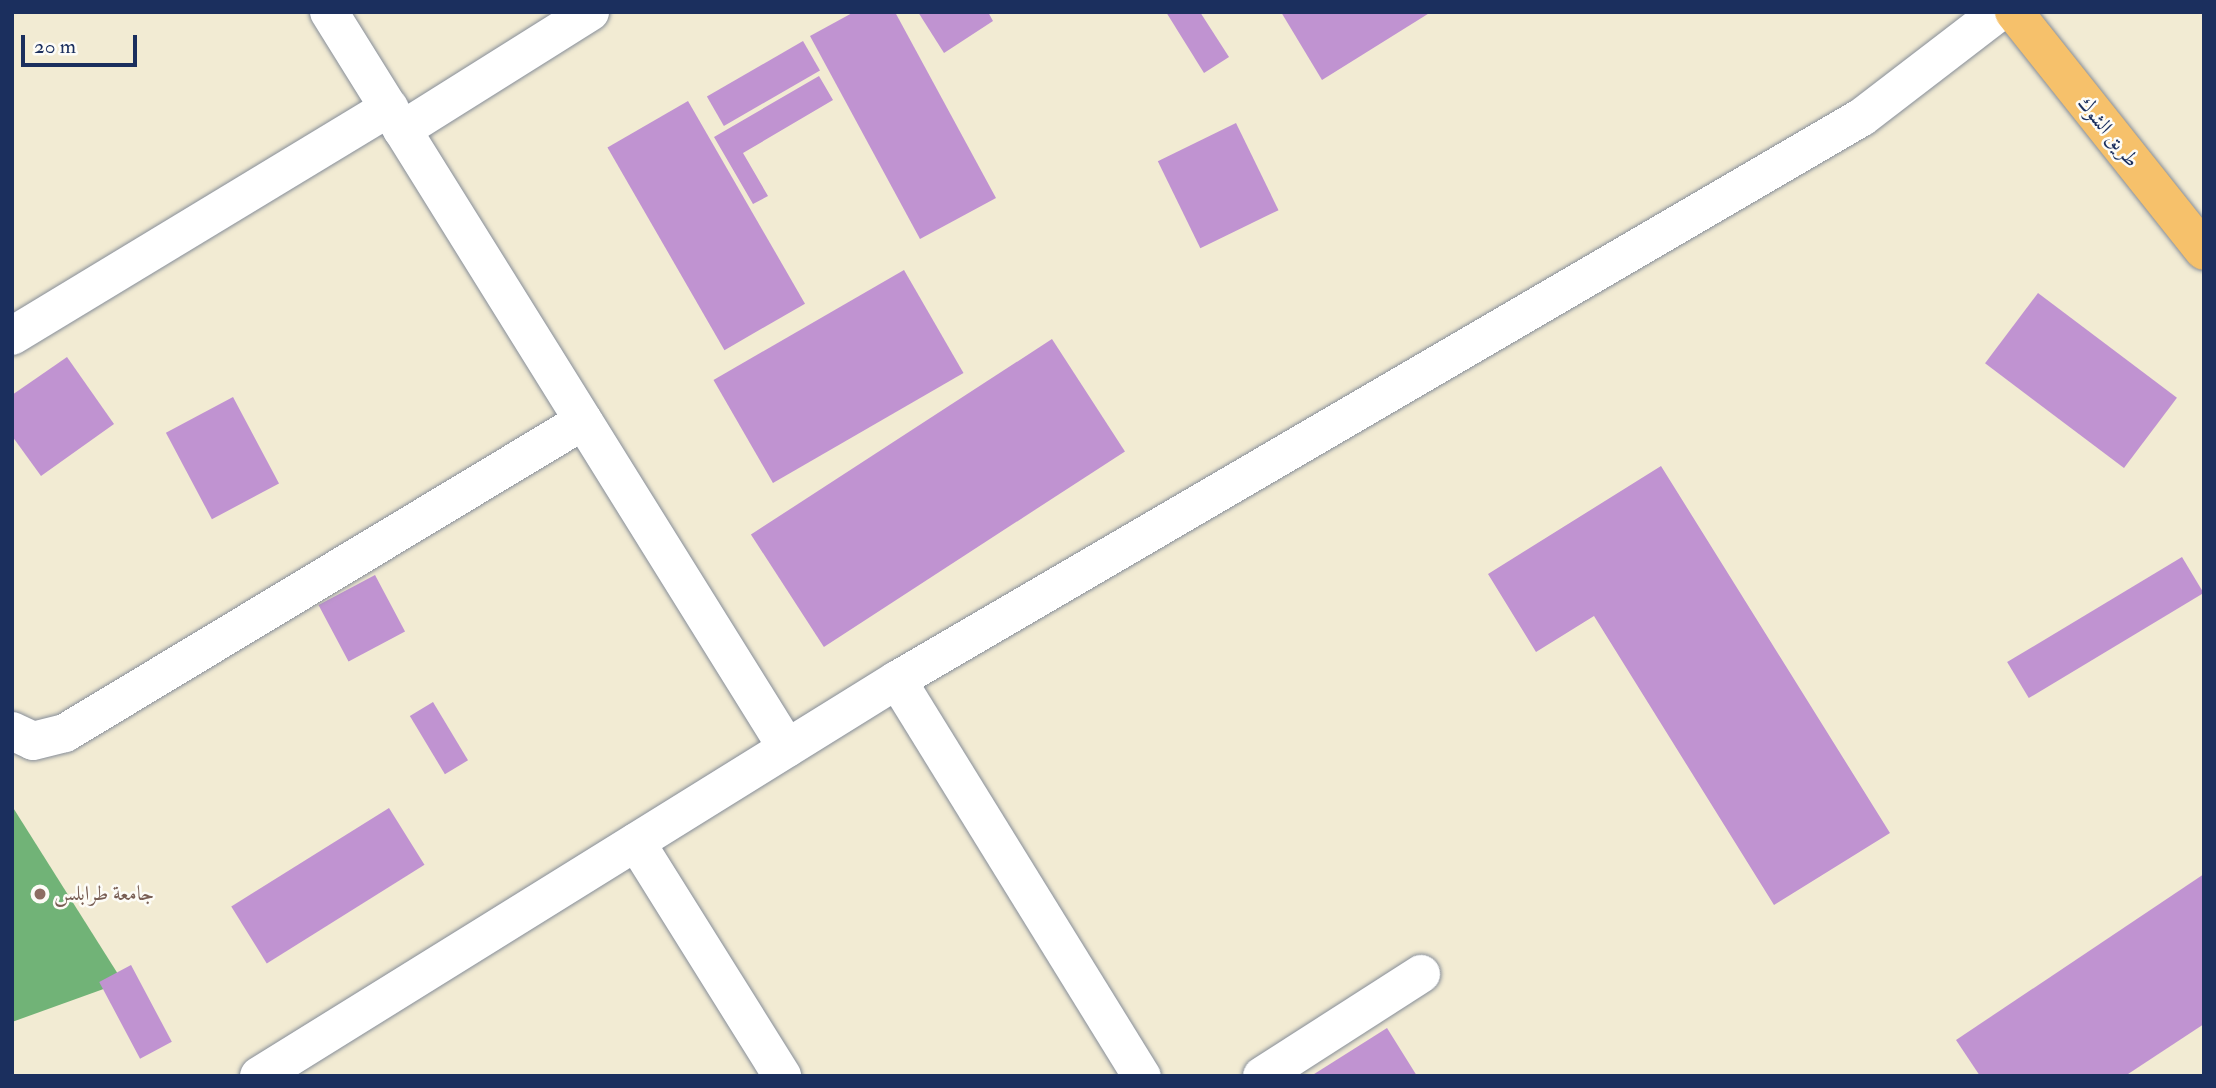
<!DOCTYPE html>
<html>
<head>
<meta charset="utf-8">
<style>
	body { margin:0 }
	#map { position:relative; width:2216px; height:1088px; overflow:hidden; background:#f2ebd3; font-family:"IM FELL Double Pica",Amiri,serif }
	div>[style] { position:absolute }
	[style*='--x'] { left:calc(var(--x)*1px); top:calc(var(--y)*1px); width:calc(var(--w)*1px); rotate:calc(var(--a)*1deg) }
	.forest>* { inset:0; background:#71b377 }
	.building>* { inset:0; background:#c093d1; transform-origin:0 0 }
	.roads { filter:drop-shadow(0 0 2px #868d98) drop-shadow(0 0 2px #868d98) }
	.minor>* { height:38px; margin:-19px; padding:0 19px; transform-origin:19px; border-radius:19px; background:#fff }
	.major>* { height:38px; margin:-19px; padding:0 19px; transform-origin:19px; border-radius:19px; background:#f6c16b }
	.dots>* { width:19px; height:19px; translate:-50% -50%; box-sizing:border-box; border:4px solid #fdfcf7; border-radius:50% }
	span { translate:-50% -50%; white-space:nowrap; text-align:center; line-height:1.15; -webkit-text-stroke:5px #fdfcf7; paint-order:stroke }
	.street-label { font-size:21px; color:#1b2f5e }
	.education-label { font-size:21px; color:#785e54 }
	.left { translate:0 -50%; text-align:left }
	.frame { position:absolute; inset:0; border:14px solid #1b2f5e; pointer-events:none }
	.scale { position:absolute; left:21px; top:35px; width:116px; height:32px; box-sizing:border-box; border:4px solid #1b2f5e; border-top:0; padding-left:9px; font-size:21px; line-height:24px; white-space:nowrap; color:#1b2f5e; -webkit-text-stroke:5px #fdfcf7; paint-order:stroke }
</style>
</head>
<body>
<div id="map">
	<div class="forest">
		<div style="clip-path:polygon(12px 806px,123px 982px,12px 1022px)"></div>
	</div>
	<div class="building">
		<div style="clip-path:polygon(854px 12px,895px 12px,996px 198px,920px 239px,810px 36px)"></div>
		<div style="clip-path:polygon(918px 12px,988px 12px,993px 21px,944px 53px)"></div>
		<div style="clip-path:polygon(1166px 12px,1200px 12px,1229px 57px,1204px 73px)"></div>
		<div style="clip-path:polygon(1281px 12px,1431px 12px,1322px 80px)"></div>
		<div style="left:803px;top:41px;width:34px;height:111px;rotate:60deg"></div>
		<div style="clip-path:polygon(819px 76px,833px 100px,743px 153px,768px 196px,753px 204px,714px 137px)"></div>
		<div style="left:688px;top:101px;width:234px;height:93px;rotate:60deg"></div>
		<div style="left:1236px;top:123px;width:97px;height:87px;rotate:64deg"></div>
		<div style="left:904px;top:270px;width:119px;height:220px;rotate:60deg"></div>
		<div style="left:2038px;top:293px;width:174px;height:88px;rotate:37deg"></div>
		<div style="left:1052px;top:339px;width:134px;height:359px;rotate:57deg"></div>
		<div style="clip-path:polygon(67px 357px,114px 424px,41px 476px,12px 436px,12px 395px)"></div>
		<div style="left:233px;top:397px;width:98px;height:76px;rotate:62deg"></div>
		<div style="clip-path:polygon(1661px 466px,1890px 833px,1774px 905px,1594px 616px,1536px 652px,1488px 574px)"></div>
		<div style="left:2182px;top:557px;width:42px;height:204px;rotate:59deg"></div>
		<div style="left:375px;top:575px;width:64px;height:64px;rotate:62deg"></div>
		<div style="left:433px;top:702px;width:68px;height:27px;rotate:59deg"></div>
		<div style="left:389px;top:808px;width:67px;height:186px;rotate:58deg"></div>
		<div style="clip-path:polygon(2204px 874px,2204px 1024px,2125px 1076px,1980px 1076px,1956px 1040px)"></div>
		<div style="left:131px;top:965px;width:87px;height:36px;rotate:62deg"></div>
		<div style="clip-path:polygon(1387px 1028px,1417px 1076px,1311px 1076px)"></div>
	</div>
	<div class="roads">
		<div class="minor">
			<div style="--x:329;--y:12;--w:867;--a:58.11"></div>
			<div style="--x:402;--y:130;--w:222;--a:-32.1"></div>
			<div style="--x:12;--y:336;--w:441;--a:-31.2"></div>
			<div style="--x:897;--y:680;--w:466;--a:58.3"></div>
			<div style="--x:12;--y:731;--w:23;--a:25"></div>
			<div style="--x:33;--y:741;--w:33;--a:-14"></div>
			<div style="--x:65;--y:733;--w:605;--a:-31.06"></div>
			<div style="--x:636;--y:842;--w:276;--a:58"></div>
			<div style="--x:259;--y:1076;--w:751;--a:-31.83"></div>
			<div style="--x:897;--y:680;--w:1117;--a:-30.26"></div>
			<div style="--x:1862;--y:117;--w:173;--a:-37.5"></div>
			<div style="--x:1262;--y:1076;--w:189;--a:-32.7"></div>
		</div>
		<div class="major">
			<div style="--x:2014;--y:12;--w:305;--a:51.5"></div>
		</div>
	</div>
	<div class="dots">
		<div style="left:40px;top:894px;background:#8d6e63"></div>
	</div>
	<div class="street-label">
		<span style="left:2108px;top:132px;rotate:51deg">طريق الشوك</span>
	</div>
	<div class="education-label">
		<span class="left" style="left:54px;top:894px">جامعة طرابلس</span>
	</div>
	<div class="frame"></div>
	<div class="scale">20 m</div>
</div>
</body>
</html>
